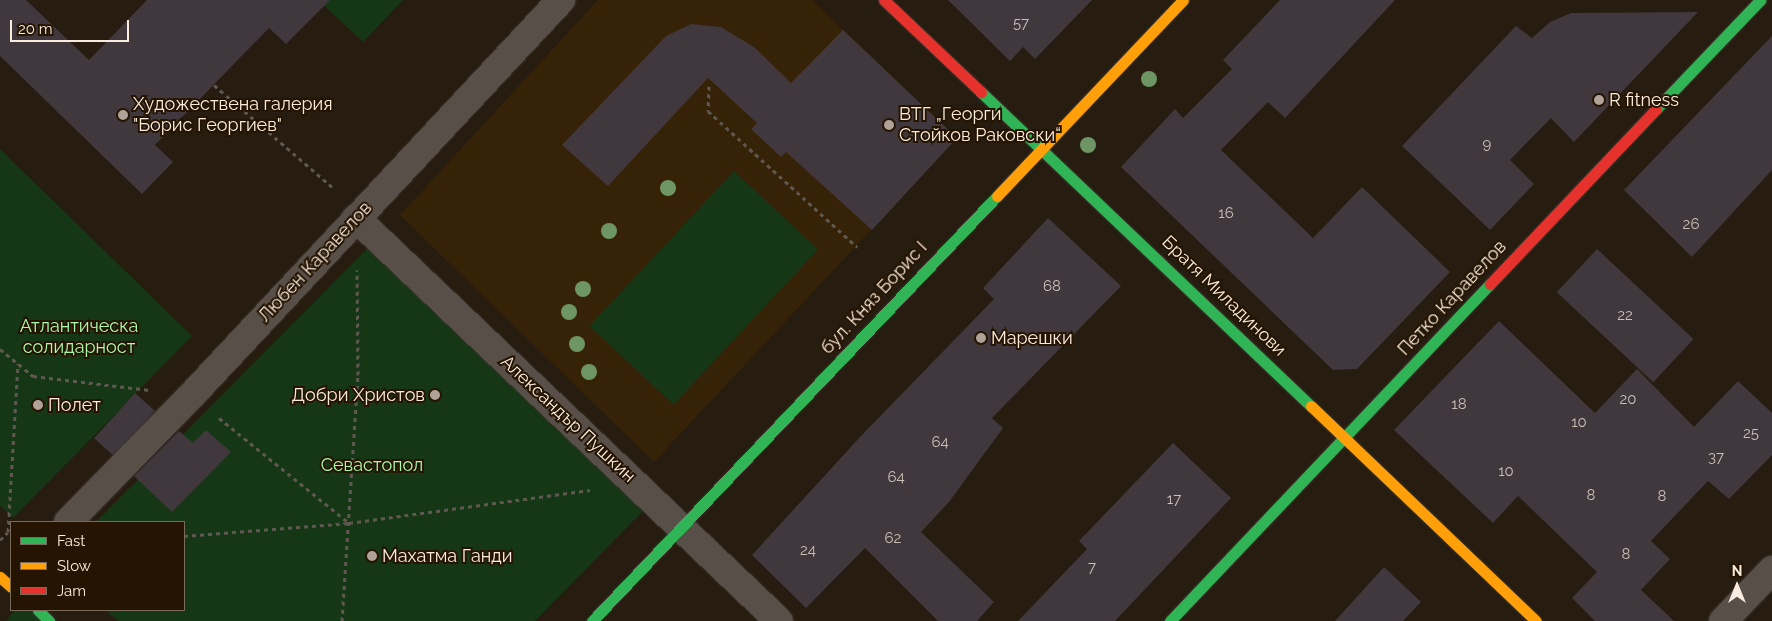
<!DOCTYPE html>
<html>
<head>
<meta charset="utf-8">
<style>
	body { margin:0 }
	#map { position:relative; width:1772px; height:621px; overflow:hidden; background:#261c10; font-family:Raleway,sans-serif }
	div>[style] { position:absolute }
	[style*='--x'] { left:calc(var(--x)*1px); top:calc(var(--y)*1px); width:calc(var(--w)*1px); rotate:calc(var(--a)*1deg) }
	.built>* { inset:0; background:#362207 }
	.green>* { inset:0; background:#163716; transform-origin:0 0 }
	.building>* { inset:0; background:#40383d; transform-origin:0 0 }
	.path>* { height:3px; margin-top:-1.5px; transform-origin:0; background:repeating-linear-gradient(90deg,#5e5850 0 4px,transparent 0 8px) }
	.roads { filter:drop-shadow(0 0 1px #3d352d) drop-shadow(0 0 1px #3d352d) }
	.street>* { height:28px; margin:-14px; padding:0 14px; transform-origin:14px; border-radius:14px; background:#584f48 }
	.fast>* { height:11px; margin:-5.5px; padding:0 5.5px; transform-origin:5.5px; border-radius:5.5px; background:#30b455 }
	.slow>* { height:11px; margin:-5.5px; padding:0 5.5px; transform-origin:5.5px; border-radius:5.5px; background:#ff9f0a }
	.jam>* { height:11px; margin:-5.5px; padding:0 5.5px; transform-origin:5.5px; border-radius:5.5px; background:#e5322d }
	.trees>* { width:16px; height:16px; margin:-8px; border-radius:50%; background:#6e9665 }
	.dots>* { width:14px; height:14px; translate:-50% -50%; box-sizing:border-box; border:2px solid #251401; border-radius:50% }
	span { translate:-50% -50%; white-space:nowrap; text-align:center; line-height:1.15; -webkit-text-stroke:4px #251401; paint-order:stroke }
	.number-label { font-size:15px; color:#cbbfb6 }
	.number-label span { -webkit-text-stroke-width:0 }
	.poi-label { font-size:18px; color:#f9ecdf }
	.left { translate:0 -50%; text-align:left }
	.right { translate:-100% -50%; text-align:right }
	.street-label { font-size:18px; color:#f9ecdf }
	.park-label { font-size:18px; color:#a8f9ab }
	.legend { position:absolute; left:10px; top:521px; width:175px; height:90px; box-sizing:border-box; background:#251401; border:1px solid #7a6a5a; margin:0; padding:6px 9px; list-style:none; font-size:15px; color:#f9ecdf }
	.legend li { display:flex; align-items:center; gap:10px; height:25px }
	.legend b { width:25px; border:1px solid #7a6a5a }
	.north { position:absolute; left:1712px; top:561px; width:50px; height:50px; -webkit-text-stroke:4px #251401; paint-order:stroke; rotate:0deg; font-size:14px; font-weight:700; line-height:20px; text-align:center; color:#f9ecdf }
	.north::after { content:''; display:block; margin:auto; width:18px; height:22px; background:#f9ecdf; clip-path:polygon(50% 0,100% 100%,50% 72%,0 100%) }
	.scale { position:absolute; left:10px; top:20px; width:119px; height:22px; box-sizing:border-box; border:2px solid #f9ecdf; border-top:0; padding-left:6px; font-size:15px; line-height:18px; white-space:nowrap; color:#f9ecdf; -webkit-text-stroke:4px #251401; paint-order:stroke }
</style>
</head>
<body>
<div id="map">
	<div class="built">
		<div style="clip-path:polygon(598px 0,812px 0,957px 138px,654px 462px,400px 215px)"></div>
	</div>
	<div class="green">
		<div style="clip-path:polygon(318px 0,403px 0,363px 42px)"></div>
		<div style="clip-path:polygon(0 149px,192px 336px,13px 518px,0 506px)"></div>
		<div style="left:734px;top:171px;width:115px;height:212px;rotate:43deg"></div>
		<div style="clip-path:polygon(370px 246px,643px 511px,535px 621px,118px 621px,105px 610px,184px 610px,184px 522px,96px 522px)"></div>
		<div style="clip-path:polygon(15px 610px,38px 610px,50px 621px,6px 621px)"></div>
	</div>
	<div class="building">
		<div style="clip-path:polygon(0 0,26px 0,89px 60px,147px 0,330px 0,286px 44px,269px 28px,155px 145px,173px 162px,142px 194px,0 56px)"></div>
		<div style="clip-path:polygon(948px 0,1092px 0,1035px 59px,1023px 47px,1010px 61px)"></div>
		<div style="clip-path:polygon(1280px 0,1395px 0,1285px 118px,1268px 102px,1221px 150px,1313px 238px,1362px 187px,1450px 272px,1357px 369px,1333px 370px,1121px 167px,1175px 109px,1183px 118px,1232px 69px,1223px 60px)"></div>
		<div style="clip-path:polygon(1698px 12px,1574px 142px,1551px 118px,1510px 160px,1534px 184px,1490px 230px,1402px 146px,1516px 26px,1532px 38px,1550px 22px,1571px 13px)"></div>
		<div style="clip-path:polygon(691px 24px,721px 27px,754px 47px,791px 83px,843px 30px,957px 138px,872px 230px,786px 152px,781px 157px,751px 129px,757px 123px,708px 78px,608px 186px,562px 145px,666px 36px)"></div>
		<div style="clip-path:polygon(1772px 36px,1772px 170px,1692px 257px,1624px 190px)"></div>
		<div style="clip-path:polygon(1048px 218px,1121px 286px,992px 418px,1003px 428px,949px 502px,921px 532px,994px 602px,977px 621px,938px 621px,865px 548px,806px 608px,752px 555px,860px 437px,994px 299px,983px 288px)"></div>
		<div style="left:1597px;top:249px;width:132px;height:59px;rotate:43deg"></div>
		<div style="clip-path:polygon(1499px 321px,1595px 413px,1637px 369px,1694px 427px,1738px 381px,1772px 413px,1772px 455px,1729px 499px,1708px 481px,1651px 541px,1670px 559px,1641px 590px,1674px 621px,1595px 621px,1572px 598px,1597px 572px,1518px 496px,1493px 523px,1394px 430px)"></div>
		<div style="left:135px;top:393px;width:27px;height:61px;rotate:42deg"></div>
		<div style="clip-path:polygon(206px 430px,231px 452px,172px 512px,134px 476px,179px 431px,193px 443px)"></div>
		<div style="clip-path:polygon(1173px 443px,1231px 498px,1115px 621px,1018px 621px,1087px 549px,1079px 541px)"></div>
		<div style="clip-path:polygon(1384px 567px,1421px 602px,1403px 621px,1335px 621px)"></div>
	</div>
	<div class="path">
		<div style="--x:214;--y:85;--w:156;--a:40.8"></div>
		<div style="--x:709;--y:86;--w:25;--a:92"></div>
		<div style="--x:708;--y:111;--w:202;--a:42.4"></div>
		<div style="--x:0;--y:349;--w:43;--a:39.3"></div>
		<div style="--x:33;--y:376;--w:117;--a:6.9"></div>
		<div style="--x:219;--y:418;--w:166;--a:38.9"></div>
		<div style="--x:184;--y:536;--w:166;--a:-4.5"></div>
		<div style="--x:349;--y:523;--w:243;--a:-7.8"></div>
		<div style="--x:0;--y:540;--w:11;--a:-45"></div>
		<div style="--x:8;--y:532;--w:169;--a:-86.6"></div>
		<div style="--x:342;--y:621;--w:247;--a:-86.3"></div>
		<div style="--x:358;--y:375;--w:105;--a:-90.5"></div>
	</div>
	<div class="roads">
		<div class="street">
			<div style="--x:356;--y:218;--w:584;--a:43.61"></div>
			<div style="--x:68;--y:522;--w:177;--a:-45.7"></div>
			<div style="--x:192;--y:395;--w:541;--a:-46.95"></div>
			<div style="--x:1723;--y:621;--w:71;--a:-46.1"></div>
		</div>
		<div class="fast">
			<div style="--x:981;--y:92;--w:456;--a:43.6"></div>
			<div style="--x:1656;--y:109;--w:151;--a:-46.3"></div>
			<div style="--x:38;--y:610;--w:16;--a:45"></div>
			<div style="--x:592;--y:621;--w:587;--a:-46.38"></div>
			<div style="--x:1170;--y:621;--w:465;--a:-46.5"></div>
		</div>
		<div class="slow">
			<div style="--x:997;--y:196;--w:270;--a:-46.5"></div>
			<div style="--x:1311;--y:406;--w:311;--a:43.7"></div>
			<div style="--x:0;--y:577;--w:15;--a:42"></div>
		</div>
		<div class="jam">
			<div style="--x:884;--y:0;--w:134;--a:43.5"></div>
			<div style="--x:1490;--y:284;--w:241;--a:-46.5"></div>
		</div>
	</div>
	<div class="trees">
		<div style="left:1149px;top:79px"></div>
		<div style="left:1088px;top:145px"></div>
		<div style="left:668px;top:188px"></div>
		<div style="left:609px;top:231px"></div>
		<div style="left:583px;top:289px"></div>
		<div style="left:569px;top:312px"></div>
		<div style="left:577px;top:344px"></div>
		<div style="left:589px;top:372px"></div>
	</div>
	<div class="dots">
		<div style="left:1599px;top:100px;background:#afa397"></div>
		<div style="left:123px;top:115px;background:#afa397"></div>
		<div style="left:889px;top:125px;background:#afa397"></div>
		<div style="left:981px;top:338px;background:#afa397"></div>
		<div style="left:435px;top:395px;background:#afa397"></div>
		<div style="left:38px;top:405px;background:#afa397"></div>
		<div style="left:372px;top:556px;background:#afa397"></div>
	</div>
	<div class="number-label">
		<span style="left:1021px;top:24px">57</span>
		<span style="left:1487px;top:145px">9</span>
		<span style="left:1226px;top:214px">16</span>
		<span style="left:1691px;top:225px">26</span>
		<span style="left:1052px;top:287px">68</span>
		<span style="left:1625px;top:316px">22</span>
		<span style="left:1628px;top:400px">20</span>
		<span style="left:1459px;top:405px">18</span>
		<span style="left:1579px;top:423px">10</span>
		<span style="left:1751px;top:434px">25</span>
		<span style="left:940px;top:443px">64</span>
		<span style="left:1716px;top:458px">37</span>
		<span style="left:1506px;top:472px">10</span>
		<span style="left:896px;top:478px">64</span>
		<span style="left:1591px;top:496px">8</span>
		<span style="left:1662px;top:497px">8</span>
		<span style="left:1174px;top:500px">17</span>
		<span style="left:893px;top:539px">62</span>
		<span style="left:808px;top:551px">24</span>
		<span style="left:1626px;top:555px">8</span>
		<span style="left:1092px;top:568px">7</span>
	</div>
	<div class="poi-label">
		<span class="left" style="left:1609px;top:100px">R fitness</span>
		<span class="left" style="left:133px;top:115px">Художествена галерия<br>"Борис Георгиев"</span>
		<span class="left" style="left:899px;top:125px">ВТГ „Георги<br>Стойков Раковски“</span>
		<span class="left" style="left:991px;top:338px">Марешки</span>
		<span class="right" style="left:425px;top:395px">Добри Христов</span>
		<span class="left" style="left:48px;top:405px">Полет</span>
		<span class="left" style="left:382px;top:556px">Махатма Ганди</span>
	</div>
	<div class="street-label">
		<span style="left:315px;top:262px;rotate:-47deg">Любен Каравелов</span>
		<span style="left:1224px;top:296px;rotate:44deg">Братя Миладинови</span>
		<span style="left:874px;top:298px;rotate:-47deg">бул. Княз Борис I</span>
		<span style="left:1452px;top:298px;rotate:-47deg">Петко Каравелов</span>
		<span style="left:568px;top:419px;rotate:43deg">Александър Пушкин</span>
	</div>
	<div class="park-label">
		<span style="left:79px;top:337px">Атлантическа<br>солидарност</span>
		<span style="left:372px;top:465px">Севастопол</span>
	</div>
	<ul class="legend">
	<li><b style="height:6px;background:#30b455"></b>Fast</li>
	<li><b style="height:6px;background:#ff9f0a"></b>Slow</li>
	<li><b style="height:6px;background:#e5322d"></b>Jam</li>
	</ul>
	<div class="north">N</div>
	<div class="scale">20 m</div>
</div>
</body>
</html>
